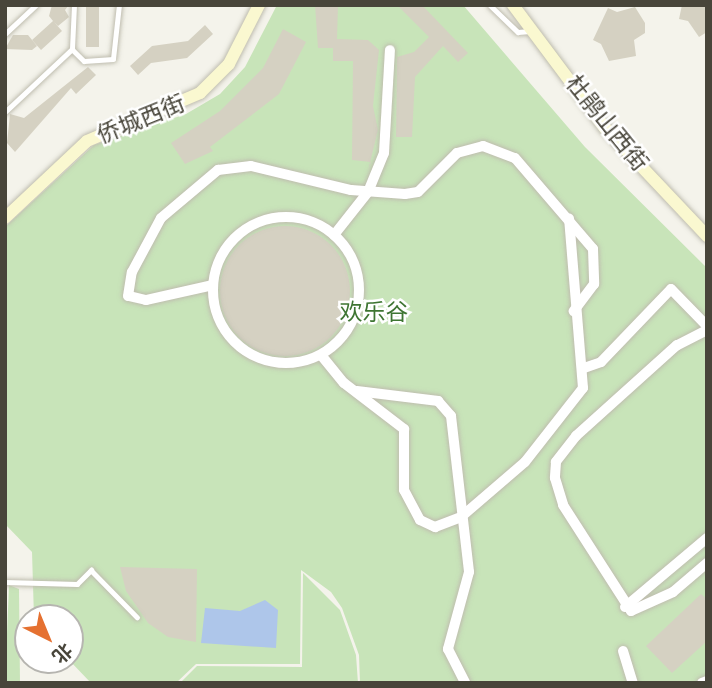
<!DOCTYPE html>
<html>
<head>
<meta charset="utf-8">
<style>
	body { margin:0 }
	#map { position:relative; width:712px; height:688px; overflow:hidden; background:#f4f3eb; font-family:Arial,"Noto Sans SC",sans-serif }
	div>[style] { position:absolute }
	[style*='--x'] { left:calc(var(--x)*1px); top:calc(var(--y)*1px); width:calc(var(--w)*1px); rotate:calc(var(--a)*1deg) }
	.green>* { inset:0; background:#c8e4b9 }
	.water>* { inset:0; background:#aec6ea }
	.building>* { inset:0; background:#d5d1c2; transform-origin:0 0 }
	.round { border-radius:50% }
	.roads { filter:drop-shadow(0 0 2px #bfbdaf) drop-shadow(0 0 2px #bfbdaf) }
	.lane>* { height:4.5px; margin:-2.25px; padding:0 2.25px; transform-origin:2.25px; border-radius:2.25px; background:#fff }
	.street>* { height:10px; margin:-5px; padding:0 5px; transform-origin:5px; border-radius:5px; background:#fff }
	.street>.ring { margin:-5px; padding:0; box-sizing:content-box; background:none; border:10px solid #fff; border-radius:50% }
	.secondary>* { height:12px; margin:-6px; padding:0 6px; transform-origin:6px; border-radius:6px; background:#faf8d0 }
	span { translate:-50% -50%; white-space:nowrap; text-align:center; line-height:1.15; -webkit-text-stroke:5px #fff; paint-order:stroke }
	.street-label { font-size:23px; color:#48453a }
	.park-label { font-size:23px; color:#3e7532 }
	.frame { position:absolute; inset:0; border:7px solid #48453a; pointer-events:none }
	.north { position:absolute; left:14px; top:604px; width:70px; height:70px; box-sizing:border-box; background:#fff; border:2px solid #b6b5b0; border-radius:50%; rotate:137deg; font-size:19px; font-weight:700; line-height:28px; text-align:center; color:#48453a }
	.north::after { content:''; display:block; margin:auto; width:24px; height:32px; background:#e57131; clip-path:polygon(50% 0,100% 100%,50% 72%,0 100%) }
</style>
</head>
<body>
<div id="map">
	<div class="green">
		<div style="clip-path:polygon(277px 5px,463px 5px,585px 147px,707px 268px,707px 683px,360px 683px,359px 655px,342px 608px,331px 592px,301px 570px,300px 664px,196px 664px,176px 683px,91px 683px,69px 660px,70px 618px,34px 618px,32px 552px,5px 524px,5px 227px,94px 145px,186px 114px,220px 94px,245px 67px)"></div>
		<div style="clip-path:polygon(303px 573px,340px 610px,356px 655px,358px 683px,180px 683px,197px 666px,302px 667px)"></div>
		<div style="clip-path:polygon(9px 585px,19px 589px,20px 683px,5px 683px)"></div>
	</div>
	<div class="water">
		<div style="clip-path:polygon(265px 600px,278px 610px,276px 648px,201px 643px,205px 608px,240px 611px)"></div>
	</div>
	<div class="building">
		<div style="clip-path:polygon(52px 5px,69px 5px,65px 10px,69px 17px,58px 26px,54px 22px,62px 31px,41px 50px,32px 40px,53px 21px,49px 16px)"></div>
		<div style="left:86px;top:5px;width:13px;height:42px"></div>
		<div style="clip-path:polygon(315px 5px,338px 5px,337px 39px,368px 40px,379px 50px,373px 106px,378px 130px,368px 171px,371px 162px,352px 160px,353px 61px,333px 61px,333px 48px,318px 48px)"></div>
		<div style="clip-path:polygon(397px 5px,422px 5px,468px 53px,458px 62px,443px 46px,415px 77px,412px 137px,396px 137px,397px 57px,414px 52px,429px 37px)"></div>
		<div style="clip-path:polygon(682px 5px,707px 5px,707px 32px,699px 37px,688px 21px,679px 19px)"></div>
		<div style="clip-path:polygon(635px 7px,645px 23px,645px 33px,634px 40px,636px 56px,609px 61px,601px 44px,593px 40px,608px 8px,617px 12px)"></div>
		<div style="clip-path:polygon(205px 25px,213px 34px,187px 58px,151px 63px,138px 75px,130px 66px,152px 46px,188px 41px)"></div>
		<div style="clip-path:polygon(283px 29px,306px 42px,279px 94px,210px 147px,213px 151px,185px 164px,171px 143px,220px 111px,263px 68px)"></div>
		<div style="clip-path:polygon(13px 35px,28px 35px,37px 46px,32px 50px,5px 49px)"></div>
		<div style="clip-path:polygon(88px 67px,96px 75px,76px 94px,71px 88px,15px 152px,7px 143px,10px 114px,24px 118px)"></div>
		<div class="round" style="left:220px;top:226px;width:130px;height:130px"></div>
		<div style="clip-path:polygon(120px 567px,197px 569px,196px 642px,168px 637px,148px 623px,126px 591px)"></div>
		<div style="clip-path:polygon(701px 594px,707px 599px,707px 641px,672px 673px,646px 646px)"></div>
	</div>
	<div class="roads">
		<div class="lane">
			<div style="--x:490;--y:5;--w:39;--a:44"></div>
			<div style="--x:518;--y:32;--w:12;--a:-5"></div>
			<div style="--x:5;--y:34;--w:42;--a:-43.1"></div>
			<div style="--x:72;--y:49;--w:17;--a:45"></div>
			<div style="--x:84;--y:61;--w:29;--a:-4"></div>
			<div style="--x:113;--y:59;--w:54;--a:-83.7"></div>
			<div style="--x:5;--y:112;--w:92;--a:-43.2"></div>
			<div style="--x:72;--y:49;--w:44;--a:-87.4"></div>
			<div style="--x:5;--y:582;--w:72;--a:1.6"></div>
			<div style="--x:77;--y:584;--w:20;--a:-45"></div>
			<div style="--x:91;--y:570;--w:66;--a:45.6"></div>
		</div>
		<div class="street">
			<div class="ring" style="left:213px;top:217px;width:136px;height:136px"></div>
			<div style="--x:334;--y:235;--w:55;--a:-51.7"></div>
			<div style="--x:368;--y:192;--w:42;--a:-67.7"></div>
			<div style="--x:384;--y:153;--w:103;--a:-86.7"></div>
			<div style="--x:213;--y:285;--w:69;--a:167.4"></div>
			<div style="--x:146;--y:300;--w:18;--a:-167"></div>
			<div style="--x:128;--y:296;--w:24;--a:-81"></div>
			<div style="--x:132;--y:272;--w:61;--a:-61.8"></div>
			<div style="--x:161;--y:218;--w:75;--a:-40.1"></div>
			<div style="--x:218;--y:170;--w:33;--a:-7"></div>
			<div style="--x:251;--y:166;--w:103;--a:13.5"></div>
			<div style="--x:351;--y:190;--w:54;--a:4.2"></div>
			<div style="--x:405;--y:194;--w:13;--a:-9"></div>
			<div style="--x:418;--y:192;--w:55;--a:-45"></div>
			<div style="--x:457;--y:153;--w:27;--a:-15"></div>
			<div style="--x:483;--y:146;--w:34;--a:21"></div>
			<div style="--x:515;--y:158;--w:120;--a:49.4"></div>
			<div style="--x:593;--y:249;--w:35;--a:88"></div>
			<div style="--x:594;--y:284;--w:34;--a:127"></div>
			<div style="--x:707;--y:330;--w:34;--a:153"></div>
			<div style="--x:677;--y:345;--w:136;--a:138"></div>
			<div style="--x:576;--y:436;--w:33;--a:128"></div>
			<div style="--x:556;--y:462;--w:16;--a:94"></div>
			<div style="--x:555;--y:478;--w:28;--a:73"></div>
			<div style="--x:563;--y:505;--w:126;--a:57.3"></div>
			<div style="--x:631;--y:611;--w:46;--a:-24.3"></div>
			<div style="--x:673;--y:592;--w:45;--a:-40.5"></div>
			<div style="--x:321;--y:355;--w:36;--a:51"></div>
			<div style="--x:344;--y:383;--w:76;--a:37.5"></div>
			<div style="--x:404;--y:429;--w:61;--a:90"></div>
			<div style="--x:404;--y:490;--w:34;--a:62"></div>
			<div style="--x:420;--y:520;--w:17;--a:25"></div>
			<div style="--x:435;--y:527;--w:28;--a:-21"></div>
			<div style="--x:461;--y:517;--w:84;--a:-40.7"></div>
			<div style="--x:525;--y:462;--w:94;--a:-51.9"></div>
			<div style="--x:583;--y:388;--w:170;--a:-94.7"></div>
			<div style="--x:584;--y:368;--w:18;--a:-19"></div>
			<div style="--x:601;--y:362;--w:101;--a:-46.2"></div>
			<div style="--x:671;--y:289;--w:52;--a:45.8"></div>
			<div style="--x:357;--y:391;--w:82;--a:7"></div>
			<div style="--x:438;--y:401;--w:20;--a:49"></div>
			<div style="--x:451;--y:416;--w:157;--a:83.4"></div>
			<div style="--x:469;--y:572;--w:80;--a:105.3"></div>
			<div style="--x:448;--y:649;--w:38;--a:63"></div>
			<div style="--x:625;--y:607;--w:107;--a:-40.1"></div>
			<div style="--x:623;--y:651;--w:34;--a:73"></div>
			<div style="--x:702;--y:683;--w:5;--a:-22"></div>
		</div>
		<div class="secondary">
			<div style="--x:513;--y:5;--w:154;--a:53.2"></div>
			<div style="--x:605;--y:128;--w:149;--a:46.6"></div>
			<div style="--x:5;--y:218;--w:112;--a:-43.2"></div>
			<div style="--x:87;--y:141;--w:123;--a:-23"></div>
			<div style="--x:200;--y:93;--w:41;--a:-45"></div>
			<div style="--x:229;--y:64;--w:66;--a:-63"></div>
		</div>
	</div>
	<div class="street-label">
		<span style="left:141px;top:119px;rotate:-22deg">侨城西街</span>
		<span style="left:607px;top:123px;rotate:51deg">杜鹃山西街</span>
	</div>
	<div class="park-label">
		<span style="left:374px;top:312px">欢乐谷</span>
	</div>
	<div class="frame"></div>
	<div class="north">北</div>
</div>
</body>
</html>
